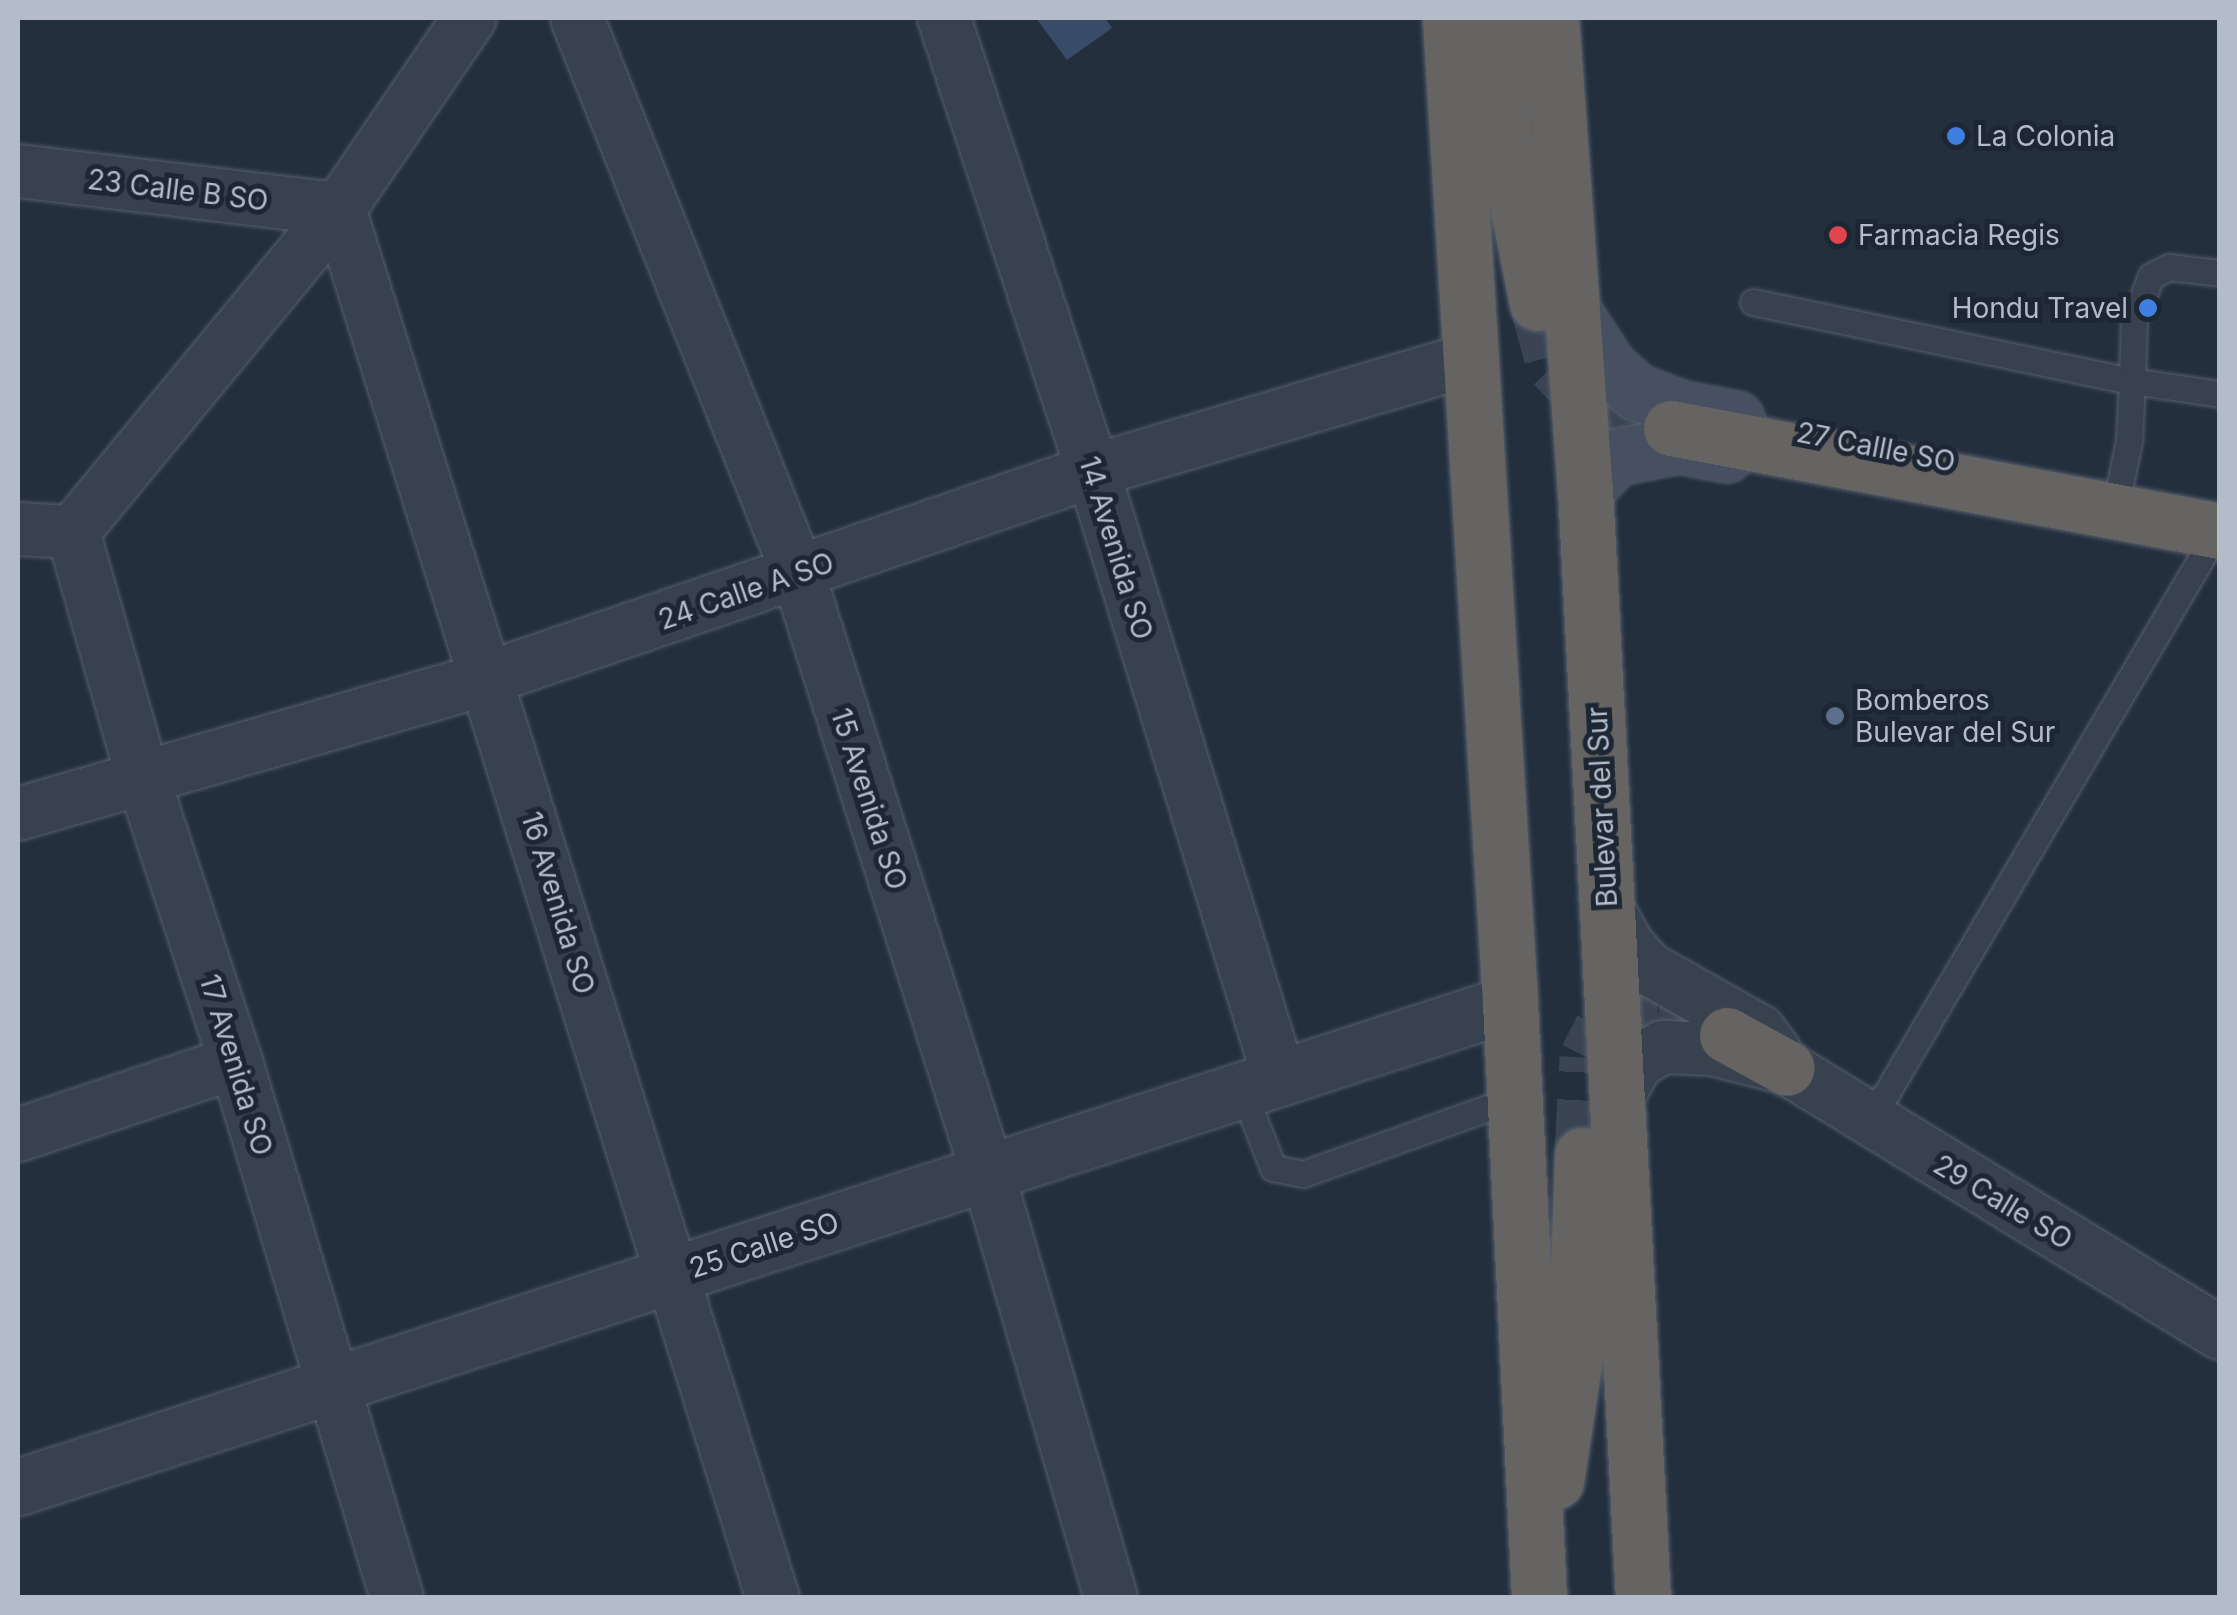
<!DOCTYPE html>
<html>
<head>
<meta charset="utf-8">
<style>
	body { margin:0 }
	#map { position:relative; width:2237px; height:1615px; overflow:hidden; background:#242f3e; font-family:Inter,sans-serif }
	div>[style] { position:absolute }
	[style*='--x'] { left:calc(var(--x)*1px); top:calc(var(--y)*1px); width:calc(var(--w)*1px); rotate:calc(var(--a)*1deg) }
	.water>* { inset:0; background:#394c67 }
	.trunk-tunnel>* { height:55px; margin-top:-27.5px; transform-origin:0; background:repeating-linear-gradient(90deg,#3a4453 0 55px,transparent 0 83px) }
	.roads { filter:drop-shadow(0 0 2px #565f6c) drop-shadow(0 0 2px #565f6c) }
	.service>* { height:25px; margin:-12.5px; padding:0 12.5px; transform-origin:12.5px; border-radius:12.5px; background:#38414e }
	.minor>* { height:52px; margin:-26px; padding:0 26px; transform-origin:26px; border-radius:26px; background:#38414e }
	.tertiary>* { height:55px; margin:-27.5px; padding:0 27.5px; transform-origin:27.5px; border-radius:27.5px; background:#38414e }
	.secondary>* { height:55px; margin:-27.5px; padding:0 27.5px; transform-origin:27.5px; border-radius:27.5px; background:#465061 }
	.trunk>* { height:55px; margin:-27.5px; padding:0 27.5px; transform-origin:27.5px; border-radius:27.5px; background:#656462 }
	.dots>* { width:28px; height:28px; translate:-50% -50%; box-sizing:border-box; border:5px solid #1d2633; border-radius:50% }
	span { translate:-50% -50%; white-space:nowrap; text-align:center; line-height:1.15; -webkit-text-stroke:10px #1d2633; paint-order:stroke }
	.poi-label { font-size:28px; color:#b4bcc9 }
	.left { translate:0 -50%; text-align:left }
	.right { translate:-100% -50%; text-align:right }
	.street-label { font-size:28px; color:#b4bcc9 }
	.frame { position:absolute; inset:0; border:20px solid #b4bcc9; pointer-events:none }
</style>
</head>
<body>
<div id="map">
	<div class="water">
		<div style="clip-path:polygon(1036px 18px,1105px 18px,1112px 28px,1067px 60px)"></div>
	</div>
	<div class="trunk-tunnel">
		<div style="--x:1537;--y:303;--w:64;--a:74.7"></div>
		<div style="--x:1554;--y:365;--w:37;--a:47"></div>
		<div style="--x:1579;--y:392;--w:37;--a:29"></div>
		<div style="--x:1611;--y:410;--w:63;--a:16.7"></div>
		<div style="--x:1582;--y:1155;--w:98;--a:-87.1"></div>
		<div style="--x:1587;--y:1057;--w:33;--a:-63"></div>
		<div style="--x:1602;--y:1028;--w:25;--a:-26"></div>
		<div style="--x:1625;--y:1017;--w:33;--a:-3"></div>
		<div style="--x:1658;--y:1015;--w:36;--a:8"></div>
		<div style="--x:1694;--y:1020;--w:36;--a:24"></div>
	</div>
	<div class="roads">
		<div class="service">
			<div style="--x:1753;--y:302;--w:387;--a:11.8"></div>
			<div style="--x:2132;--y:381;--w:62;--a:-88.2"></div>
			<div style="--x:2134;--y:319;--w:46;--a:-68.4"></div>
			<div style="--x:2151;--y:276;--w:20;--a:-27"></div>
			<div style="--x:2169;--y:267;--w:51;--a:6.7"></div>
			<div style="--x:2118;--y:494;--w:54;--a:-78.3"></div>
			<div style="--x:2129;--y:441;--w:60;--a:-87.1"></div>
			<div style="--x:2132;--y:381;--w:89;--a:8.4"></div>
			<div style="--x:1243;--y:1091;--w:83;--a:68.7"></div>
			<div style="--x:1273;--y:1168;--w:31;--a:11"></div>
			<div style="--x:1303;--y:1174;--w:225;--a:-19.7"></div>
			<div style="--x:1870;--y:1121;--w:668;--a:-59.52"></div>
		</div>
		<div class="minor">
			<div style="--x:577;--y:18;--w:597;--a:68.29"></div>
			<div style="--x:798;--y:573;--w:627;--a:72.46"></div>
			<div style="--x:987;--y:1171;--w:445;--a:73.8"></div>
			<div style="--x:944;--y:18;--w:477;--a:71.8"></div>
			<div style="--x:1093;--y:471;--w:637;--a:72.93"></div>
			<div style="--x:18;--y:171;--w:323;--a:6.8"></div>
			<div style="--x:339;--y:209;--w:1455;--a:72.65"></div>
			<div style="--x:18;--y:529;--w:55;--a:3.1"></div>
			<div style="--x:73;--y:532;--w:256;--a:74.1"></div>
			<div style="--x:143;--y:778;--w:299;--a:71.9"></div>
			<div style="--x:236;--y:1062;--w:560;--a:73.28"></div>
			<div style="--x:73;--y:532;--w:418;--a:-50.5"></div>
			<div style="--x:339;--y:209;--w:232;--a:-55.6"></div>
			<div style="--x:18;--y:814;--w:489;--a:-16.1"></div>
			<div style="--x:488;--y:678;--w:639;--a:-18.89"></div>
			<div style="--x:1093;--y:471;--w:394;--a:-16.5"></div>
			<div style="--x:1607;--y:908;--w:43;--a:61.1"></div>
			<div style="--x:1628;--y:946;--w:31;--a:48"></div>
			<div style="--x:1649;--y:969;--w:126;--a:29.4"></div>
			<div style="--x:1759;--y:1031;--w:25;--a:53"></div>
			<div style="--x:1617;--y:1098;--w:41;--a:-60.9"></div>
			<div style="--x:1637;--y:1062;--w:30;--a:-30"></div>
			<div style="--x:1663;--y:1047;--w:50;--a:2.3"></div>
			<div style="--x:1713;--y:1049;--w:76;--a:14.4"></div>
			<div style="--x:1787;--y:1068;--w:508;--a:31.47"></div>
			<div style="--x:18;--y:1135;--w:230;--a:-18.5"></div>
		</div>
		<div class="tertiary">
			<div style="--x:18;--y:1487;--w:1569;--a:-17.97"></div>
		</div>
		<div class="secondary">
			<div style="--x:1573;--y:312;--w:67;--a:57.3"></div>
			<div style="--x:1609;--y:368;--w:37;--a:41"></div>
			<div style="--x:1637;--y:392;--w:48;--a:20.7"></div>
			<div style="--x:1682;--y:409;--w:55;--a:10.5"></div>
			<div style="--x:1585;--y:489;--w:45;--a:-45.9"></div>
			<div style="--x:1616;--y:457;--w:63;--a:-11"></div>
			<div style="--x:1678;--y:445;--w:49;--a:10.6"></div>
		</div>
		<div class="trunk">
			<div style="--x:1450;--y:18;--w:987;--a:86.51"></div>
			<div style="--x:1510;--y:1003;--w:596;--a:87.21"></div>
			<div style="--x:1498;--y:18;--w:121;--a:87.2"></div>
			<div style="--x:1504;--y:139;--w:167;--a:78.6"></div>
			<div style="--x:1551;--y:18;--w:472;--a:85.9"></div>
			<div style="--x:1585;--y:489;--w:1111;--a:87.01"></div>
			<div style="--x:1671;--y:428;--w:559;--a:10.63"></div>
			<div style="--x:1727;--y:1035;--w:68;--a:28.8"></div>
			<div style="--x:1556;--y:1481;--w:125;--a:-81.3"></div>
			<div style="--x:1575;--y:1357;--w:202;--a:-88"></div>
		</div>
	</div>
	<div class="dots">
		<div style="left:1956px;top:136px;background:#3f7fe0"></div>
		<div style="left:1838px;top:235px;background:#e0444e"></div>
		<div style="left:2148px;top:308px;background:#3f7fe0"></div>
		<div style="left:1835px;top:716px;background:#5c6f8a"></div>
	</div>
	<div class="poi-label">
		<span class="left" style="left:1976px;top:136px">La Colonia</span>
		<span class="left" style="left:1858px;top:235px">Farmacia Regis</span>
		<span class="right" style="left:2128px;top:308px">Hondu Travel</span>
		<span class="left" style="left:1855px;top:716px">Bomberos<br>Bulevar del Sur</span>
	</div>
	<div class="street-label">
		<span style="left:178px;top:190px;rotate:7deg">23 Calle B SO</span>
		<span style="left:1876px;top:447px;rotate:11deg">27 Callle SO</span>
		<span style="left:1116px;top:548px;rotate:73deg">14 Avenida SO</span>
		<span style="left:746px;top:591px;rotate:-19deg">24 Calle A SO</span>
		<span style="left:869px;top:799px;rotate:72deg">15 Avenida SO</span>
		<span style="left:1602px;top:807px;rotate:-93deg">Bulevar del Sur</span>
		<span style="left:558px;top:903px;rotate:73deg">16 Avenida SO</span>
		<span style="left:236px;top:1065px;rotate:73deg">17 Avenida SO</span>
		<span style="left:2003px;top:1202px;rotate:31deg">29 Calle SO</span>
		<span style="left:764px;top:1245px;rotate:-18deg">25 Calle SO</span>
	</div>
	<div class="frame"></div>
</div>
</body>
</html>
